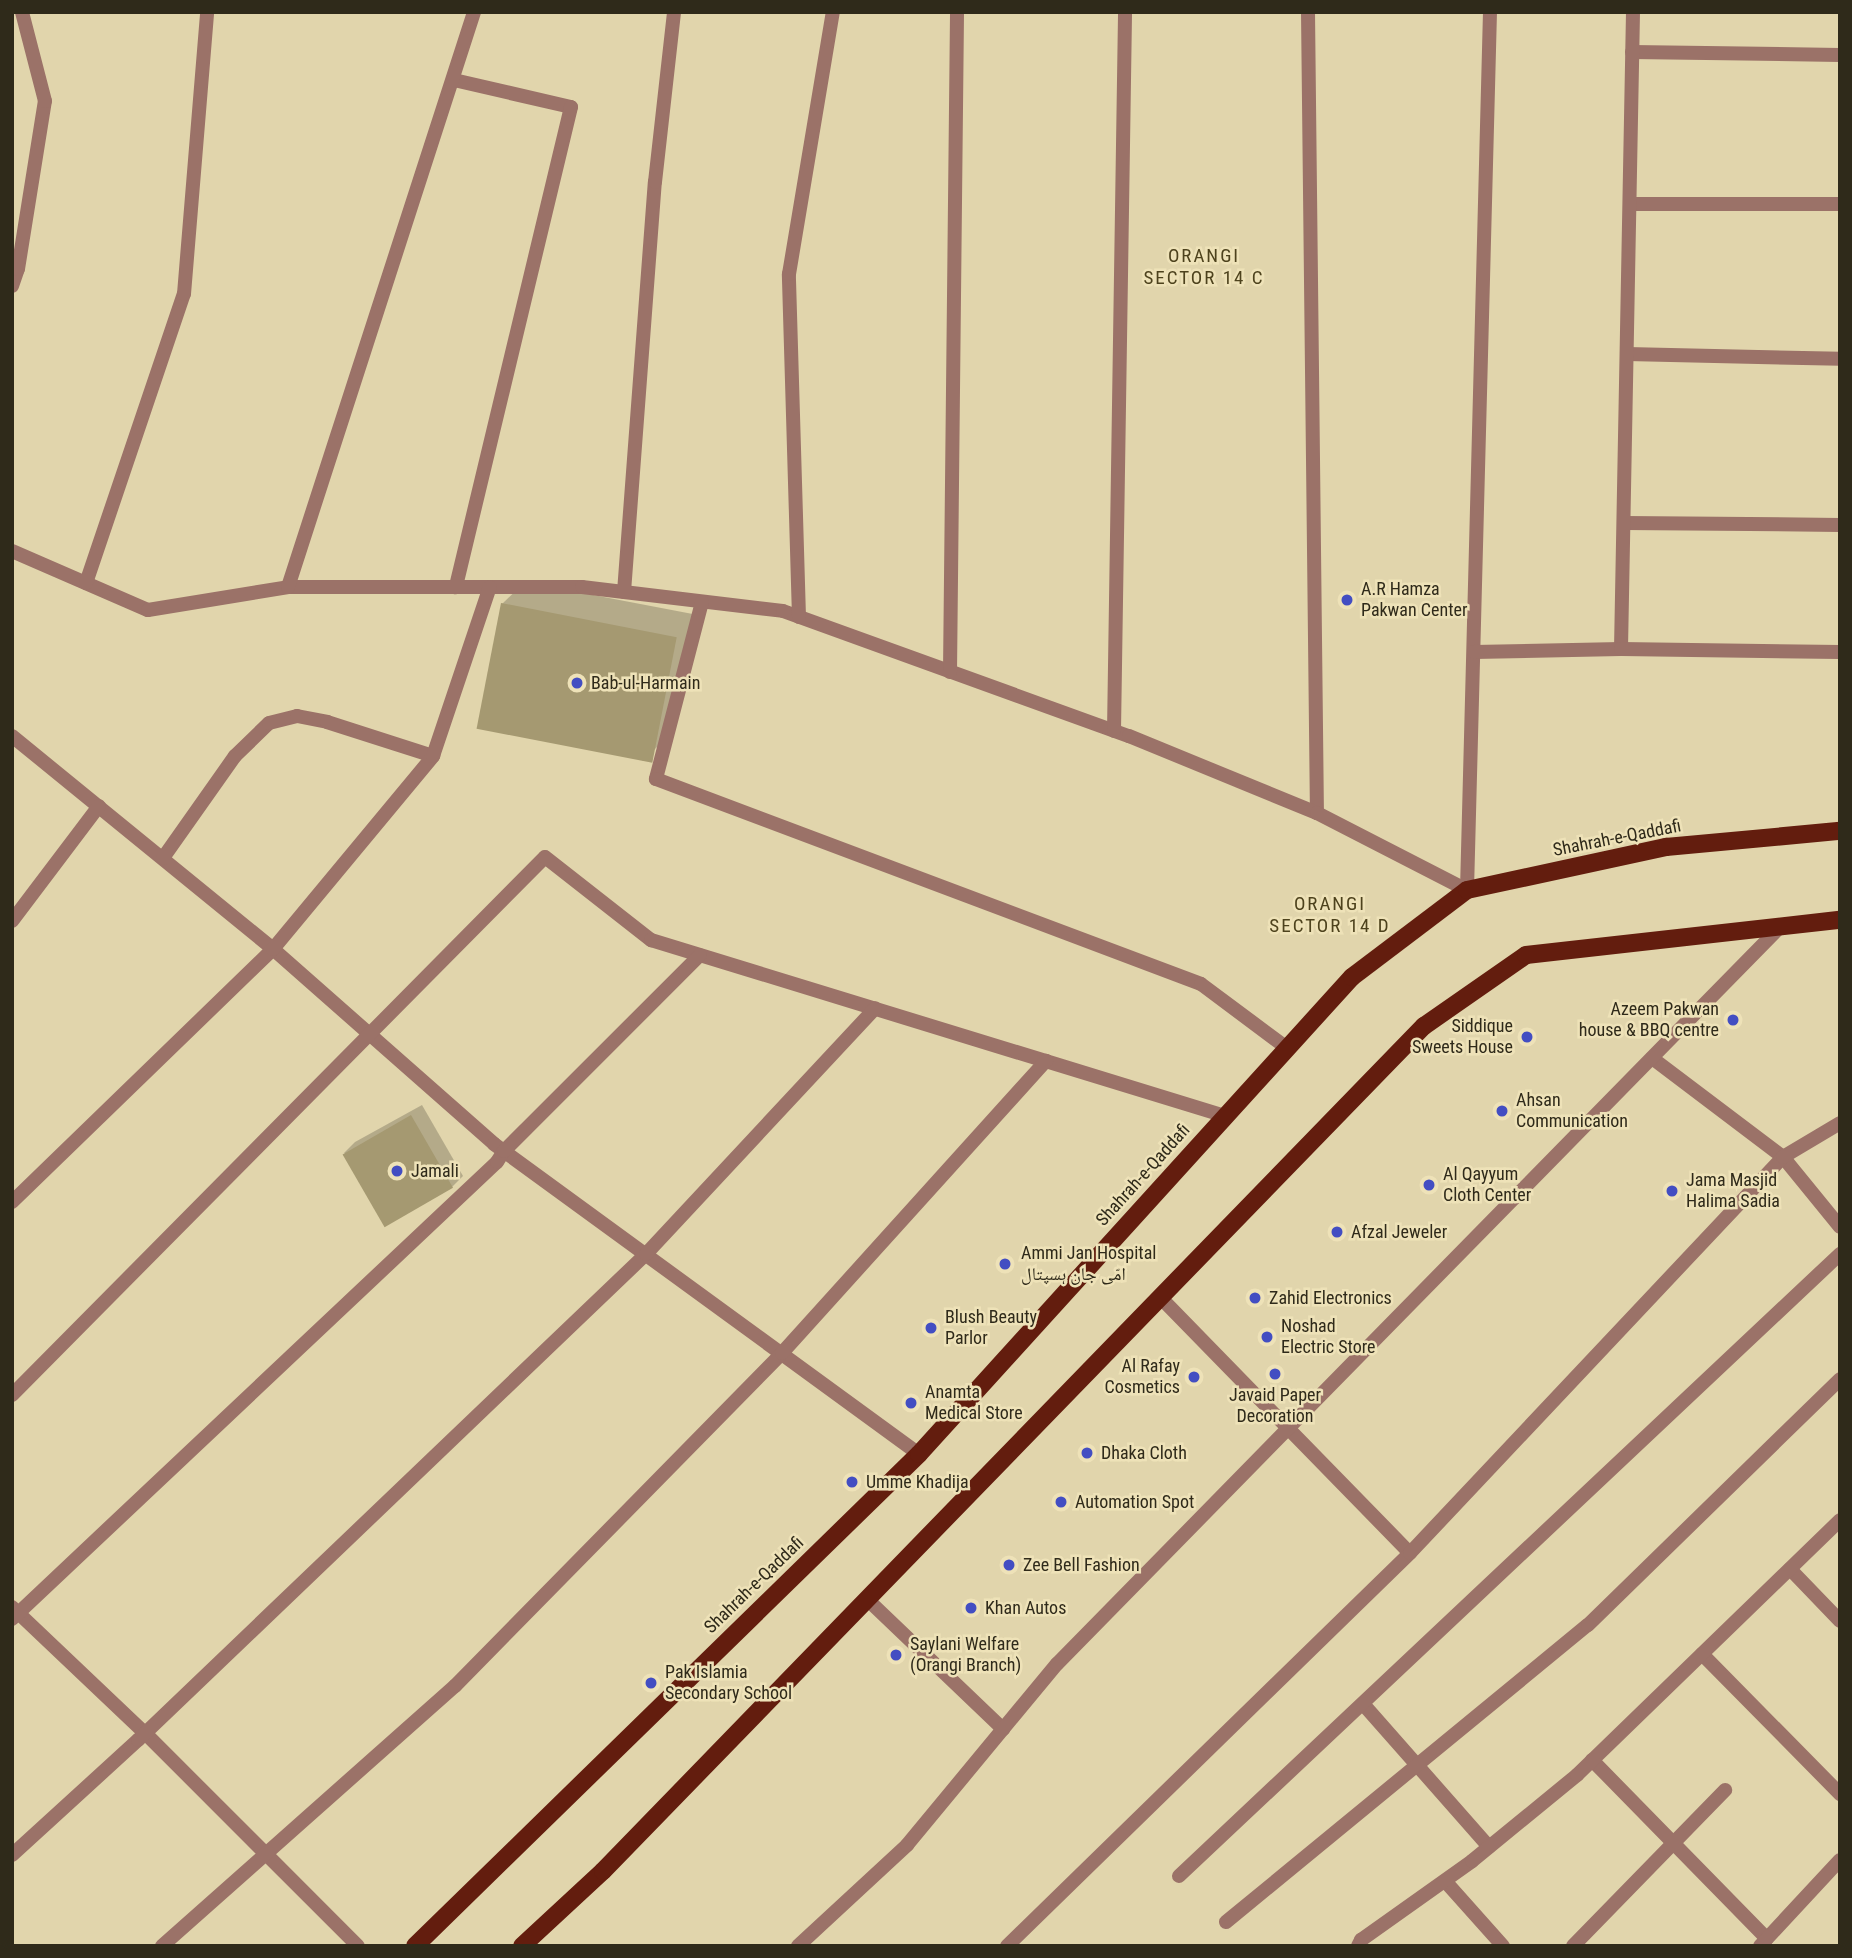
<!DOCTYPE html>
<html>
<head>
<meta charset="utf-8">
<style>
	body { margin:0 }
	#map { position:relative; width:1852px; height:1958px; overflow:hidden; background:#e1d5ac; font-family:"Roboto Condensed","Noto Naskh Arabic",sans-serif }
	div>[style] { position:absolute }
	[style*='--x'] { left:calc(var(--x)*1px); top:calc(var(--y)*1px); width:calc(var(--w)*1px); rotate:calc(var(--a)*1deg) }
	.shadow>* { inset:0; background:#0003 }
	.building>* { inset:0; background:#a59971; transform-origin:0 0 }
	.street>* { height:14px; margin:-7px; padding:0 7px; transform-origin:7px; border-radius:7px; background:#9b7268 }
	.primary>* { height:18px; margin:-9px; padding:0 9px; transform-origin:9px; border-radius:9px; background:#631d0e }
	.dots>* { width:19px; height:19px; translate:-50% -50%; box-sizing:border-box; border:4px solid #eee2b8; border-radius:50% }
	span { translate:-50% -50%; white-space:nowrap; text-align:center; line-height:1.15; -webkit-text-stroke:5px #eee2b8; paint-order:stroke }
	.poi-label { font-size:18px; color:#2f2a1a }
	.left { translate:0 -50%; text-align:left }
	.right { translate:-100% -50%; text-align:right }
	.street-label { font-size:18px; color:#2f2a1a }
	.neighbourhood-label { font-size:19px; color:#4d421d; letter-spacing:2px }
	.frame { position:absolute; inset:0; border:14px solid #2f2a1a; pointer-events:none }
</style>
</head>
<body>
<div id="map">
	<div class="shadow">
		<div style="clip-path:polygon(525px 582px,698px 615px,665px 739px,643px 761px,502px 604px)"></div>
		<div style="clip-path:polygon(422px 1105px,463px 1176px,452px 1187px,344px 1153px,355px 1142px)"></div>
	</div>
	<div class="building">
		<div style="left:501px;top:603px;width:179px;height:128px;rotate:11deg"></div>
		<div style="left:411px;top:1115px;width:84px;height:79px;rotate:60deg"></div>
	</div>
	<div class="street">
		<div style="--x:1308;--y:12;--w:801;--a:89.36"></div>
		<div style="--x:1632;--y:52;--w:208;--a:0.8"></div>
		<div style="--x:454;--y:80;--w:120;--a:13"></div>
		<div style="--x:571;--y:107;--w:494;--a:103.5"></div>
		<div style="--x:1630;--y:204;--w:210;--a:0"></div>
		<div style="--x:12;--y:286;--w:18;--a:-71"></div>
		<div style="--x:18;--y:269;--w:170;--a:-80.9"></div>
		<div style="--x:45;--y:101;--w:92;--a:-104.5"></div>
		<div style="--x:1627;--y:354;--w:213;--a:1.3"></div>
		<div style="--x:1624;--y:523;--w:216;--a:0.5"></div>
		<div style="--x:12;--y:551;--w:148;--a:23.5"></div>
		<div style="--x:148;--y:610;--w:142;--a:-9.3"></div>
		<div style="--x:288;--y:587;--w:294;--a:0"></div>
		<div style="--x:582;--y:587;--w:202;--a:6.8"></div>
		<div style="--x:783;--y:611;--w:368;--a:19.9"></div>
		<div style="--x:1129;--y:736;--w:203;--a:22.3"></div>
		<div style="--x:1317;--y:813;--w:169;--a:27.2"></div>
		<div style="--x:1467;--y:890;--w:878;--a:-88.5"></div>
		<div style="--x:86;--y:583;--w:305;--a:-71.3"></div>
		<div style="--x:184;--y:294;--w:283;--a:-85.3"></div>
		<div style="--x:288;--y:587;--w:604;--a:-72.07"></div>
		<div style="--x:624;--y:592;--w:411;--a:-85.7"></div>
		<div style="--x:655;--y:182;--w:171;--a:-83.6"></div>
		<div style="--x:702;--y:602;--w:183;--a:104.6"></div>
		<div style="--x:656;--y:779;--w:582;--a:20.61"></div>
		<div style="--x:1201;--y:984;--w:107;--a:36.7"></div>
		<div style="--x:799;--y:617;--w:343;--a:-91.7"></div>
		<div style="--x:789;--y:274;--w:266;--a:-80.5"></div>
		<div style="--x:1621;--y:649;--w:637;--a:-88.92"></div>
		<div style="--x:1474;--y:652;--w:147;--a:-1.2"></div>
		<div style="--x:1621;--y:649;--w:219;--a:0.8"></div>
		<div style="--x:950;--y:672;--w:660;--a:-89.39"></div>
		<div style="--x:1114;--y:731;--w:719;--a:-89.12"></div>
		<div style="--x:12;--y:736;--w:337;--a:39.2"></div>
		<div style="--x:273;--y:949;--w:295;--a:41.4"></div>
		<div style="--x:494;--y:1144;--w:526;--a:36.11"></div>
		<div style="--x:163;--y:858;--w:125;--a:-54.8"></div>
		<div style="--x:235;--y:756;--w:47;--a:-44.1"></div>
		<div style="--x:269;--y:723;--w:29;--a:-14"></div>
		<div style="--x:297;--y:716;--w:31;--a:11"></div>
		<div style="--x:327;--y:722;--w:111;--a:17.8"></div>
		<div style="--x:12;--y:921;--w:144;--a:-52.9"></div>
		<div style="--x:1652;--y:1058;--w:164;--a:37.1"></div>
		<div style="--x:1783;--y:1157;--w:90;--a:50.8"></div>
		<div style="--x:12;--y:1202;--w:363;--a:-44.1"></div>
		<div style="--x:273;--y:949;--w:251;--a:-50.3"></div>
		<div style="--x:433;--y:756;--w:178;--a:-71.4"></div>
		<div style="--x:1161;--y:1298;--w:356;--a:45.7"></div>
		<div style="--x:12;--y:1395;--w:757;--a:-45.27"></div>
		<div style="--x:545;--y:857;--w:135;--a:38.1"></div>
		<div style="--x:651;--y:940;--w:600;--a:17.05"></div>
		<div style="--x:1790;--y:1569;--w:72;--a:46.1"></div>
		<div style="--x:868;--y:1600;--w:187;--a:43.7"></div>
		<div style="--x:12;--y:1607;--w:183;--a:43.5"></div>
		<div style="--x:145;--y:1733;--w:301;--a:45"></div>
		<div style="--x:12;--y:1619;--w:666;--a:-43.3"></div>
		<div style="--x:497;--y:1162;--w:13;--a:-58"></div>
		<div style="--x:504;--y:1151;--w:277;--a:-45"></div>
		<div style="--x:1702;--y:1654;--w:197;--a:45.4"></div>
		<div style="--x:1364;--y:1705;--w:189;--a:48.6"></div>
		<div style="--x:1592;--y:1760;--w:250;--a:45.6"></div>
		<div style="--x:12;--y:1855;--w:171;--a:-42.4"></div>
		<div style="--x:138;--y:1740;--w:703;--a:-43.73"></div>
		<div style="--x:646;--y:1254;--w:336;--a:-47"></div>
		<div style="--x:1179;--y:1876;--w:908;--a:-43.26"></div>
		<div style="--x:1445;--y:1881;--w:87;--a:48.3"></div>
		<div style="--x:1226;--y:1922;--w:468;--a:-39.4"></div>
		<div style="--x:1588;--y:1625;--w:352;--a:-44.3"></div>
		<div style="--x:162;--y:1946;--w:392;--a:-41.6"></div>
		<div style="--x:455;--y:1686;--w:467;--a:-45.5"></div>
		<div style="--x:782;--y:1353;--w:394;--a:-47.9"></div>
		<div style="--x:798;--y:1946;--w:149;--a:-42.8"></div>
		<div style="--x:907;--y:1845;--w:235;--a:-50.4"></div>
		<div style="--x:1057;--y:1664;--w:1032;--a:-45.55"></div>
		<div style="--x:1007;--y:1946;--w:563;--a:-44.28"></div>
		<div style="--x:1410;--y:1553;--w:544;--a:-46.71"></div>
		<div style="--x:1783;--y:1157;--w:66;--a:-30.8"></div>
		<div style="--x:1358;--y:1946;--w:7;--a:-63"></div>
		<div style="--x:1361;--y:1940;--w:136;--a:-35.4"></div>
		<div style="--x:1472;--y:1861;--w:136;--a:-39.3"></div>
		<div style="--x:1577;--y:1775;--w:366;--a:-44.1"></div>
		<div style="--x:1573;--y:1946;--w:218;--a:-45.7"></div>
		<div style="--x:1760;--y:1946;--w:117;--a:-47.1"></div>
	</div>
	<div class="primary">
		<div style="--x:415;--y:1946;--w:704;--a:-44.31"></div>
		<div style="--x:919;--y:1454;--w:644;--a:-47.77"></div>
		<div style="--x:1352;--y:977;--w:144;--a:-37.1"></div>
		<div style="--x:1467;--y:890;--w:204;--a:-12.2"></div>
		<div style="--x:1666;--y:847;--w:175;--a:-5.3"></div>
		<div style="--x:522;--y:1946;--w:110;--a:-42.8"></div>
		<div style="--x:603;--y:1871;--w:1178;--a:-45.83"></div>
		<div style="--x:1424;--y:1026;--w:124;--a:-34.8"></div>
		<div style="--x:1526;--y:955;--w:316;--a:-6.4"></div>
	</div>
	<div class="dots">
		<div style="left:1347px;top:600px;background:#434ec2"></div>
		<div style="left:577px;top:683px;background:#434ec2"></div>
		<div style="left:1733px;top:1020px;background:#434ec2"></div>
		<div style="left:1527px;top:1037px;background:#434ec2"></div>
		<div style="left:1502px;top:1111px;background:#434ec2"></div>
		<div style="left:397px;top:1171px;background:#434ec2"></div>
		<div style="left:1429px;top:1185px;background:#434ec2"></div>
		<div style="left:1672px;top:1191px;background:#434ec2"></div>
		<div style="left:1337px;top:1232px;background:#434ec2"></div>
		<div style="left:1005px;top:1264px;background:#434ec2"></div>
		<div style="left:1255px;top:1298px;background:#434ec2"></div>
		<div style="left:931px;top:1328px;background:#434ec2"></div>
		<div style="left:1267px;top:1337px;background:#434ec2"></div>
		<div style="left:1275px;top:1374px;background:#434ec2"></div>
		<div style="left:1194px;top:1377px;background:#434ec2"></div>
		<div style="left:911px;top:1403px;background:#434ec2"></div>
		<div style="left:1087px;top:1453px;background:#434ec2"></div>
		<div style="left:852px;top:1482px;background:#434ec2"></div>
		<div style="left:1061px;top:1502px;background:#434ec2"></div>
		<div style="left:1009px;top:1565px;background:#434ec2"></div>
		<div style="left:971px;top:1608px;background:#434ec2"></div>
		<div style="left:896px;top:1655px;background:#434ec2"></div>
		<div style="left:651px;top:1683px;background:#434ec2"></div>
	</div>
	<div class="poi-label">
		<span class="left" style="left:1361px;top:600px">A.R Hamza<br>Pakwan Center</span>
		<span class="left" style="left:591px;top:683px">Bab-ul-Harmain</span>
		<span class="right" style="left:1719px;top:1020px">Azeem Pakwan<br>house &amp; BBQ centre</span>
		<span class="right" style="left:1513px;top:1037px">Siddique<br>Sweets House</span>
		<span class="left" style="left:1516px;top:1111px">Ahsan<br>Communication</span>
		<span class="left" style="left:411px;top:1171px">Jamali</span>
		<span class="left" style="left:1443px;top:1185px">Al Qayyum<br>Cloth Center</span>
		<span class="left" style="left:1686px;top:1191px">Jama Masjid<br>Halima Sadia</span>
		<span class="left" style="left:1351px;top:1232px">Afzal Jeweler</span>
		<span class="left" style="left:1021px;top:1264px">Ammi Jan Hospital<br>امّی جان ہسپتال</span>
		<span class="left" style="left:1269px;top:1298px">Zahid Electronics</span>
		<span class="left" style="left:945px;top:1328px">Blush Beauty<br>Parlor</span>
		<span class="left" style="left:1281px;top:1337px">Noshad<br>Electric Store</span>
		<span class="right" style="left:1180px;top:1377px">Al Rafay<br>Cosmetics</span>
		<span class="left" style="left:925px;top:1403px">Anamta<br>Medical Store</span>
		<span style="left:1275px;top:1406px">Javaid Paper<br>Decoration</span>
		<span class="left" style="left:1101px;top:1453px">Dhaka Cloth</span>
		<span class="left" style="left:866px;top:1482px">Umme Khadija</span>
		<span class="left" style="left:1075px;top:1502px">Automation Spot</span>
		<span class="left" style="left:1023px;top:1565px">Zee Bell Fashion</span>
		<span class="left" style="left:985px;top:1608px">Khan Autos</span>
		<span class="left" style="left:910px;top:1655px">Saylani Welfare<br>(Orangi Branch)</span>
		<span class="left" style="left:665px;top:1683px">Pak Islamia<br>Secondary School</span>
	</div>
	<div class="street-label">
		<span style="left:1617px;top:838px;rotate:-11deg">Shahrah-e-Qaddafi</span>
		<span style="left:1143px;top:1175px;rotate:-48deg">Shahrah-e-Qaddafi</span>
		<span style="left:754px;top:1585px;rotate:-44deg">Shahrah-e-Qaddafi</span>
	</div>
	<div class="neighbourhood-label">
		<span style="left:1204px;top:267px">ORANGI<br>SECTOR 14 C</span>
		<span style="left:1330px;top:915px">ORANGI<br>SECTOR 14 D</span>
	</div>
	<div class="frame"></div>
</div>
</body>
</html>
